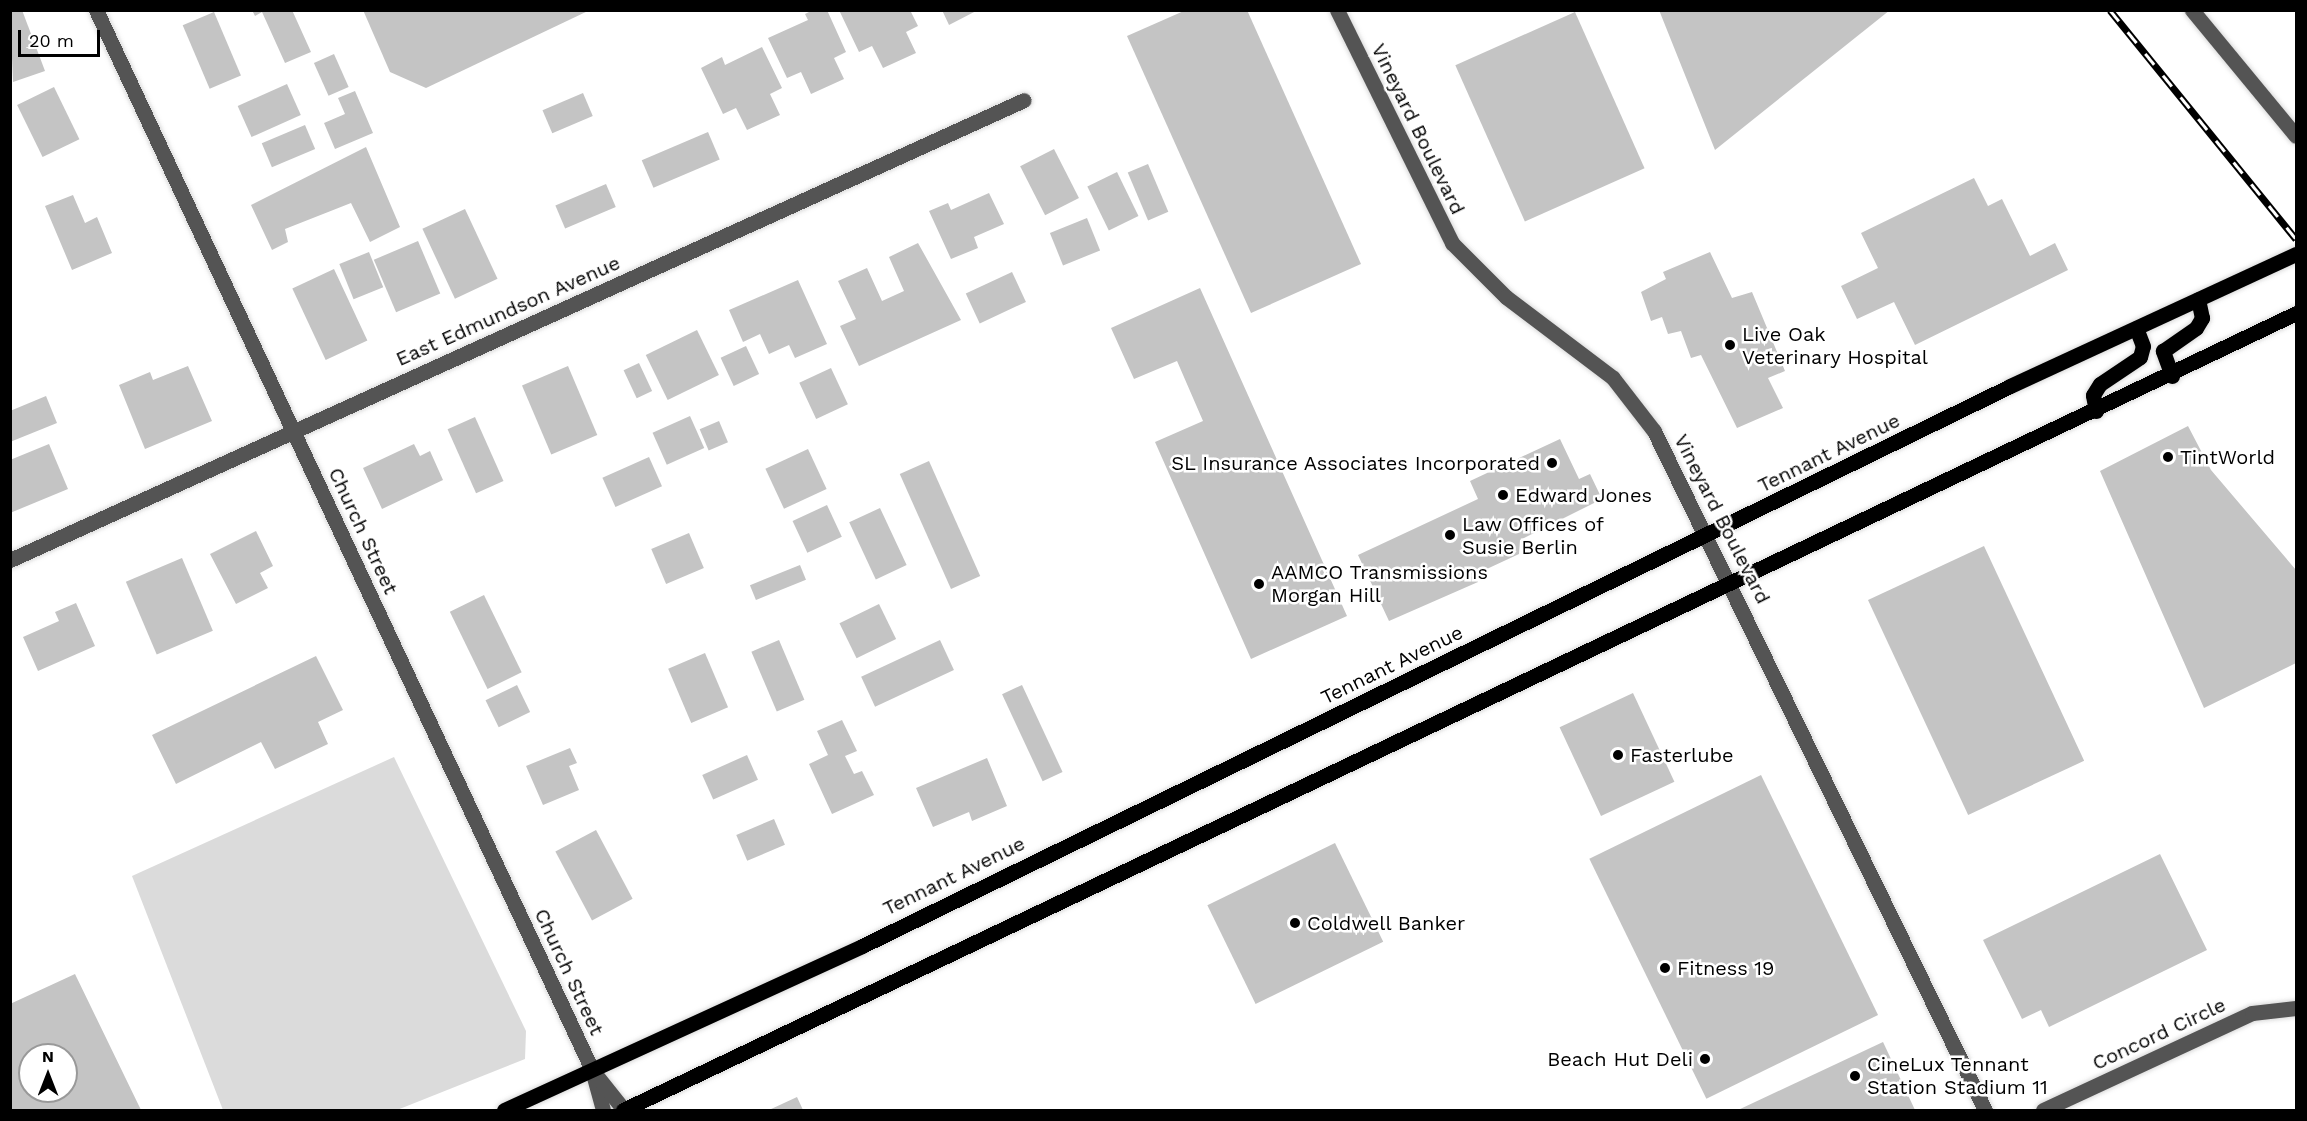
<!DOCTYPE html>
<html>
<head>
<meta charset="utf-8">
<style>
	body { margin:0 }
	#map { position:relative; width:2307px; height:1121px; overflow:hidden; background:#fff; font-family:"Work Sans",sans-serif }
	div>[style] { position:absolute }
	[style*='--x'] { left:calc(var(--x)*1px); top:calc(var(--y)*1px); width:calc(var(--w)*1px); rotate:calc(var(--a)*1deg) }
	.green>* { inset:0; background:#dbdbdb }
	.building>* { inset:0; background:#c4c4c4; transform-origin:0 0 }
	.roads { filter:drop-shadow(0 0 2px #dbdbdb) drop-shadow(0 0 2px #dbdbdb) }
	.minor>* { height:15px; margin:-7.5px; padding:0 7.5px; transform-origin:7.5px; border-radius:7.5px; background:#545454 }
	.major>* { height:15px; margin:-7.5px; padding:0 7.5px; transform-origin:7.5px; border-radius:7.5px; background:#000 }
	.rail>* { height:7px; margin-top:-3.5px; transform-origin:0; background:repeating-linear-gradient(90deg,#fff 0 14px,#000 0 28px); box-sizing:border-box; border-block:2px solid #000 }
	.dots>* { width:16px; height:16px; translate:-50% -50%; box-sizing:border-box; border:3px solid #fff; border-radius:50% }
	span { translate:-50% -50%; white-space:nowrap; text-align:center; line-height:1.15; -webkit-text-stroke:5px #fff; paint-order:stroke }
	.street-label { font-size:20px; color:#000 }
	.poi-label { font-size:20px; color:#000 }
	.left { translate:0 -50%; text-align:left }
	.right { translate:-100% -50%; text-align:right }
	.frame { position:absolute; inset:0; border:12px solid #000; pointer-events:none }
	.north { position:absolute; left:18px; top:1043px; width:60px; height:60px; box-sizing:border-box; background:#fff; border:2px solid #999; border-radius:50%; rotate:0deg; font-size:16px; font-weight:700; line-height:24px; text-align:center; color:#000 }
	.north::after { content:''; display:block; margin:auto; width:21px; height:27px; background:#000; clip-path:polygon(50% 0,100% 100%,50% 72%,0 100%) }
	.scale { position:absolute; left:18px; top:30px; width:82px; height:27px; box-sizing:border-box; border:3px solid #000; border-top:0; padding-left:8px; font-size:18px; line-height:21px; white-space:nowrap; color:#000; -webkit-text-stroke:4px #fff; paint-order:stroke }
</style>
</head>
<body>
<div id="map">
	<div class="green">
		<div style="clip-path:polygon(394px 757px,526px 1031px,525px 1059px,397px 1110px,223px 1110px,132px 876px)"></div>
	</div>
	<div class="building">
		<div style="clip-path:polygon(10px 10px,22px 10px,45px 71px,13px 82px)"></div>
		<div style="clip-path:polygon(252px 10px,292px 10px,311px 52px,285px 63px,262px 12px,255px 16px)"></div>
		<div style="clip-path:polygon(363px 10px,590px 10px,426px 88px,390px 72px)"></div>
		<div style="clip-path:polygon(813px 10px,827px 10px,846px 52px,834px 58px,844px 79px,811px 94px,801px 72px,787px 78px,768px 38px,808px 20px,805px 14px)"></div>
		<div style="clip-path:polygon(839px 10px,910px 10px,918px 26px,906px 32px,916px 53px,883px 68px,872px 46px,859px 52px)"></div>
		<div style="clip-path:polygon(942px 10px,978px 10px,949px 25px)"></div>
		<div style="clip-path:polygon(1186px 10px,1247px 10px,1361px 264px,1251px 313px,1127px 36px)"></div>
		<div style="clip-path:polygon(1659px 10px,1890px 10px,1715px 150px)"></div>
		<div style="left:214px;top:12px;width:69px;height:34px;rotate:67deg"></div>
		<div style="left:1575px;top:12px;width:171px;height:131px;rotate:66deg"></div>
		<div style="clip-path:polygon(762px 47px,782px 88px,770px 94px,780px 115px,747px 130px,736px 108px,723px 114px,701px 68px,722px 57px,725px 65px)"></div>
		<div style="left:334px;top:54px;width:36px;height:22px;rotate:66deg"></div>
		<div style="left:287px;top:84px;width:34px;height:54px;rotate:66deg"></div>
		<div style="left:54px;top:87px;width:58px;height:41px;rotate:64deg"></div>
		<div style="clip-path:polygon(355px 91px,373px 133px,335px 149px,324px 123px,345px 114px,338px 98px)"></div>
		<div style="left:583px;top:93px;width:25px;height:44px;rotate:67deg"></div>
		<div style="left:305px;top:125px;width:26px;height:47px;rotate:67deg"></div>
		<div style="left:708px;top:132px;width:30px;height:72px;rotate:67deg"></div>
		<div style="clip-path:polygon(366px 147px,400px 227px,370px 242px,351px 203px,285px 229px,288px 242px,272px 250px,251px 205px)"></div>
		<div style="left:1054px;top:149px;width:55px;height:38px;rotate:63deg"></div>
		<div style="left:1148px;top:164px;width:52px;height:22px;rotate:67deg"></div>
		<div style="left:1117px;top:172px;width:49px;height:33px;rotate:64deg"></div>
		<div style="clip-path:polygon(1974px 178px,1988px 206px,2002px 199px,2030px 256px,2055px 243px,2068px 270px,1915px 345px,1894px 302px,1857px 319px,1841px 286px,1878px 268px,1861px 233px)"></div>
		<div style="left:606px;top:184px;width:25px;height:55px;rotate:67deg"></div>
		<div style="clip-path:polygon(989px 193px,1004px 224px,974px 237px,978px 248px,951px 259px,929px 211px,948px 203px,951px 210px)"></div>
		<div style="clip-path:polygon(73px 195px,85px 223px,97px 217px,112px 253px,72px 270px,45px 206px)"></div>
		<div style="left:465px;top:209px;width:77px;height:47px;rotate:65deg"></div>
		<div style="left:1087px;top:218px;width:35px;height:40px;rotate:68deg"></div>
		<div style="left:418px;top:241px;width:57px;height:48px;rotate:67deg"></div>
		<div style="clip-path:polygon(918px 243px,961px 320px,859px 366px,840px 326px,856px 319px,838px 281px,867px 268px,882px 301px,904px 291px,889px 257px)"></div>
		<div style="left:369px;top:252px;width:38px;height:32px;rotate:68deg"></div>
		<div style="clip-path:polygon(1710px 252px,1732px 298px,1752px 292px,1785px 371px,1768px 378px,1783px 408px,1737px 428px,1701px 355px,1691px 358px,1681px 331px,1668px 334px,1662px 317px,1651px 321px,1641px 292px,1666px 279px,1663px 272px)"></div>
		<div style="left:334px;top:269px;width:79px;height:46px;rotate:65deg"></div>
		<div style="left:1012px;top:272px;width:33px;height:51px;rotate:65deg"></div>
		<div style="clip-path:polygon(798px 280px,827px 344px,795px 358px,789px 345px,769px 354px,760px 334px,743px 342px,729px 310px)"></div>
		<div style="clip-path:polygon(1200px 288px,1347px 616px,1251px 659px,1155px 442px,1203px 421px,1177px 361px,1134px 379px,1111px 328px)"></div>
		<div style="left:697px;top:330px;width:50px;height:57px;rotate:64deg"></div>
		<div style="left:746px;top:346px;width:31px;height:28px;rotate:65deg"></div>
		<div style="left:639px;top:363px;width:31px;height:17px;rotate:65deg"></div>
		<div style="clip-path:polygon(188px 366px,212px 421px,145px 449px,119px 385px,150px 372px,153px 380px)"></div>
		<div style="left:568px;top:366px;width:75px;height:50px;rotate:67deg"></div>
		<div style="left:831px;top:368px;width:40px;height:35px;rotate:65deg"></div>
		<div style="clip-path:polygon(46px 396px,57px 423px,10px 442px,10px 411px)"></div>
		<div style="left:690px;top:416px;width:35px;height:41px;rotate:66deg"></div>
		<div style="left:475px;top:417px;width:70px;height:30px;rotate:66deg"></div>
		<div style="left:719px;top:421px;width:23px;height:21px;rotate:67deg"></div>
		<div style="clip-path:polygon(2188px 426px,2211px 470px,2296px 570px,2296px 663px,2204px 708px,2100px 471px)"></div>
		<div style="clip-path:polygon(1560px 439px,1579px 479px,1590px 474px,1602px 499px,1520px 540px,1519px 554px,1476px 574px,1478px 582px,1389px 621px,1358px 555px,1478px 499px,1470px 481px)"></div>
		<div style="clip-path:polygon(49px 444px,68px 489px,10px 513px,10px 460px)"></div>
		<div style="clip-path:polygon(414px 444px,420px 456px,430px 451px,443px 480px,382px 509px,363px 468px)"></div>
		<div style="left:808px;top:449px;width:44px;height:47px;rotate:65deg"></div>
		<div style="left:649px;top:457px;width:32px;height:51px;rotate:66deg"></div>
		<div style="left:929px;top:461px;width:126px;height:32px;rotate:66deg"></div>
		<div style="left:827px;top:505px;width:35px;height:38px;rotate:65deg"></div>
		<div style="left:880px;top:508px;width:63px;height:34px;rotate:65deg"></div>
		<div style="clip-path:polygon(256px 531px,273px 566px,260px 573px,268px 588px,236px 604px,210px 554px)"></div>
		<div style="left:689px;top:533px;width:38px;height:41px;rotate:67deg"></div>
		<div style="left:1984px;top:546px;width:237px;height:128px;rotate:65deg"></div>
		<div style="left:182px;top:558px;width:79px;height:61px;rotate:67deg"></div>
		<div style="left:800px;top:565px;width:16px;height:54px;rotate:68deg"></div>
		<div style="left:484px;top:595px;width:86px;height:38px;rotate:64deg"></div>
		<div style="clip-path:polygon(76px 603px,95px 646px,38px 671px,23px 637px,59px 621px,55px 612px)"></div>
		<div style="left:879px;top:604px;width:39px;height:44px;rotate:64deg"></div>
		<div style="left:779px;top:640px;width:65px;height:30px;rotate:67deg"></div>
		<div style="left:940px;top:640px;width:33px;height:87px;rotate:65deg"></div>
		<div style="left:705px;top:653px;width:59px;height:40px;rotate:67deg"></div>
		<div style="clip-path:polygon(316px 656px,343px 710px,318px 722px,328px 744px,275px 769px,261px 742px,176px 784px,152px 735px)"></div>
		<div style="left:517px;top:685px;width:30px;height:35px;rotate:64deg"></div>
		<div style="left:1022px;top:685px;width:96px;height:22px;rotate:65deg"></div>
		<div style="left:1633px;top:693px;width:98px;height:81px;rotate:65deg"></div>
		<div style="clip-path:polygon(842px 720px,857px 751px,845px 756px,854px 774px,862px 771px,874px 795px,832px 814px,809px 764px,828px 755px,817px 731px)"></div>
		<div style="clip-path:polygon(570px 748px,577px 763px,569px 766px,579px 790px,543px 805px,526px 766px)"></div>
		<div style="left:747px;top:755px;width:27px;height:49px;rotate:66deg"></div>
		<div style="clip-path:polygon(987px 758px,1007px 806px,972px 821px,969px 812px,933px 827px,916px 788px)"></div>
		<div style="left:1761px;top:775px;width:267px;height:191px;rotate:64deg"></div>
		<div style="left:774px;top:819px;width:28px;height:41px;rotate:67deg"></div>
		<div style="left:596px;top:830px;width:78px;height:46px;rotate:62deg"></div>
		<div style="left:1335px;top:843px;width:110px;height:142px;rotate:64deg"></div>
		<div style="clip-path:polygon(2160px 854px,2207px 950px,2049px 1027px,2041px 1010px,2022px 1019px,1983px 940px)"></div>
		<div style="clip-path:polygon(evenodd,75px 974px,141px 1110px,10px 1110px,10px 1004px,75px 974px,30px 1055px,66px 1055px,66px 1091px,30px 1091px,30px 1055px)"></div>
		<div style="clip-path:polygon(1883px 1042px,1915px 1110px,1738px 1110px)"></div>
		<div style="clip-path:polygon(797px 1097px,803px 1110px,769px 1110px)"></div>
	</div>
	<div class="roads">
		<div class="minor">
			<div style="--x:96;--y:10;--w:1170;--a:64.92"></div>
			<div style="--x:592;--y:1070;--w:41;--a:74.6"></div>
			<div style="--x:1337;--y:10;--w:260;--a:63.7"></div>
			<div style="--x:1452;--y:243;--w:76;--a:45"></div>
			<div style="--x:1506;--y:297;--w:134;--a:37.1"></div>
			<div style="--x:1613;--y:378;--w:67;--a:52.3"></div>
			<div style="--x:1654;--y:431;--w:755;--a:64.01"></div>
			<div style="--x:2192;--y:10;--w:163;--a:50.5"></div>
			<div style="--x:10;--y:560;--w:1113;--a:-24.4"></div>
			<div style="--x:596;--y:1075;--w:45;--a:51.3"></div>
			<div style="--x:2043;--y:1110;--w:230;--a:-24.9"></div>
			<div style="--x:2252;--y:1013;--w:44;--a:-6.5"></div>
		</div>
		<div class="major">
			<div style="--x:2172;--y:376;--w:27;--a:-110"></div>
			<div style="--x:2163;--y:351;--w:40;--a:-34.9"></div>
			<div style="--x:2196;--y:328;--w:12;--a:-59"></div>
			<div style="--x:2202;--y:318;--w:19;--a:-102"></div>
			<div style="--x:2096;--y:411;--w:16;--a:-101"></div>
			<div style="--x:2093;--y:395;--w:13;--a:-58"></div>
			<div style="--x:2100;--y:384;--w:48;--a:-34"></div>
			<div style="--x:2140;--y:357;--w:11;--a:-75"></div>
			<div style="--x:2143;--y:346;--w:19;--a:-111"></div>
			<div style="--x:504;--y:1110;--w:394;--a:-24.6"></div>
			<div style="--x:862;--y:946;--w:1277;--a:-26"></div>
			<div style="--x:2010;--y:386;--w:315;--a:-24.8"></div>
			<div style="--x:623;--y:1110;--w:1853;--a:-25.47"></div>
		</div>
	</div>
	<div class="rail">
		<div style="--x:2110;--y:10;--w:295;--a:50.9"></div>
	</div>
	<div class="dots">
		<div style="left:1730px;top:345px;background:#000"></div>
		<div style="left:2168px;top:457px;background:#000"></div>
		<div style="left:1552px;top:463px;background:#000"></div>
		<div style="left:1503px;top:495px;background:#000"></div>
		<div style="left:1450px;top:535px;background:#000"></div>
		<div style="left:1259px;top:584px;background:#000"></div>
		<div style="left:1618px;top:755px;background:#000"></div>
		<div style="left:1295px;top:923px;background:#000"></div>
		<div style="left:1665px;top:968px;background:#000"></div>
		<div style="left:1705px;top:1059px;background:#000"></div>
		<div style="left:1855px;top:1076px;background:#000"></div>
	</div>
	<div class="street-label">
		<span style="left:1418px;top:129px;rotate:64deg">Vineyard Boulevard</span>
		<span style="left:508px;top:311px;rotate:-24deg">East Edmundson Avenue</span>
		<span style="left:1829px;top:453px;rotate:-26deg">Tennant Avenue</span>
		<span style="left:1722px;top:519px;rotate:63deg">Vineyard Boulevard</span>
		<span style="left:363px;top:531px;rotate:65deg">Church Street</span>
		<span style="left:1392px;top:665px;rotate:-26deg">Tennant Avenue</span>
		<span style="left:954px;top:876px;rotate:-26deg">Tennant Avenue</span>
		<span style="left:569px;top:972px;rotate:65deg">Church Street</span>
		<span style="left:2159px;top:1034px;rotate:-25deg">Concord Circle</span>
	</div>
	<div class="poi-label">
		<span class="left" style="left:1742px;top:346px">Live Oak<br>Veterinary Hospital</span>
		<span class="left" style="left:2180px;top:457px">TintWorld</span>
		<span class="right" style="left:1540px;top:463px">SL Insurance Associates Incorporated</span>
		<span class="left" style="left:1515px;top:495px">Edward Jones</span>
		<span class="left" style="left:1462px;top:536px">Law Offices of<br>Susie Berlin</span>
		<span class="left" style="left:1271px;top:584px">AAMCO Transmissions<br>Morgan Hill</span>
		<span class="left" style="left:1630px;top:755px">Fasterlube</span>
		<span class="left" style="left:1307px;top:923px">Coldwell Banker</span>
		<span class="left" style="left:1677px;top:968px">Fitness 19</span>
		<span class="right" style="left:1693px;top:1059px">Beach Hut Deli</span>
		<span class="left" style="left:1867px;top:1076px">CineLux Tennant<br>Station Stadium 11</span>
	</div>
	<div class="frame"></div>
	<div class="north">N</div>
	<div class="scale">20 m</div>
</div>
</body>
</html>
